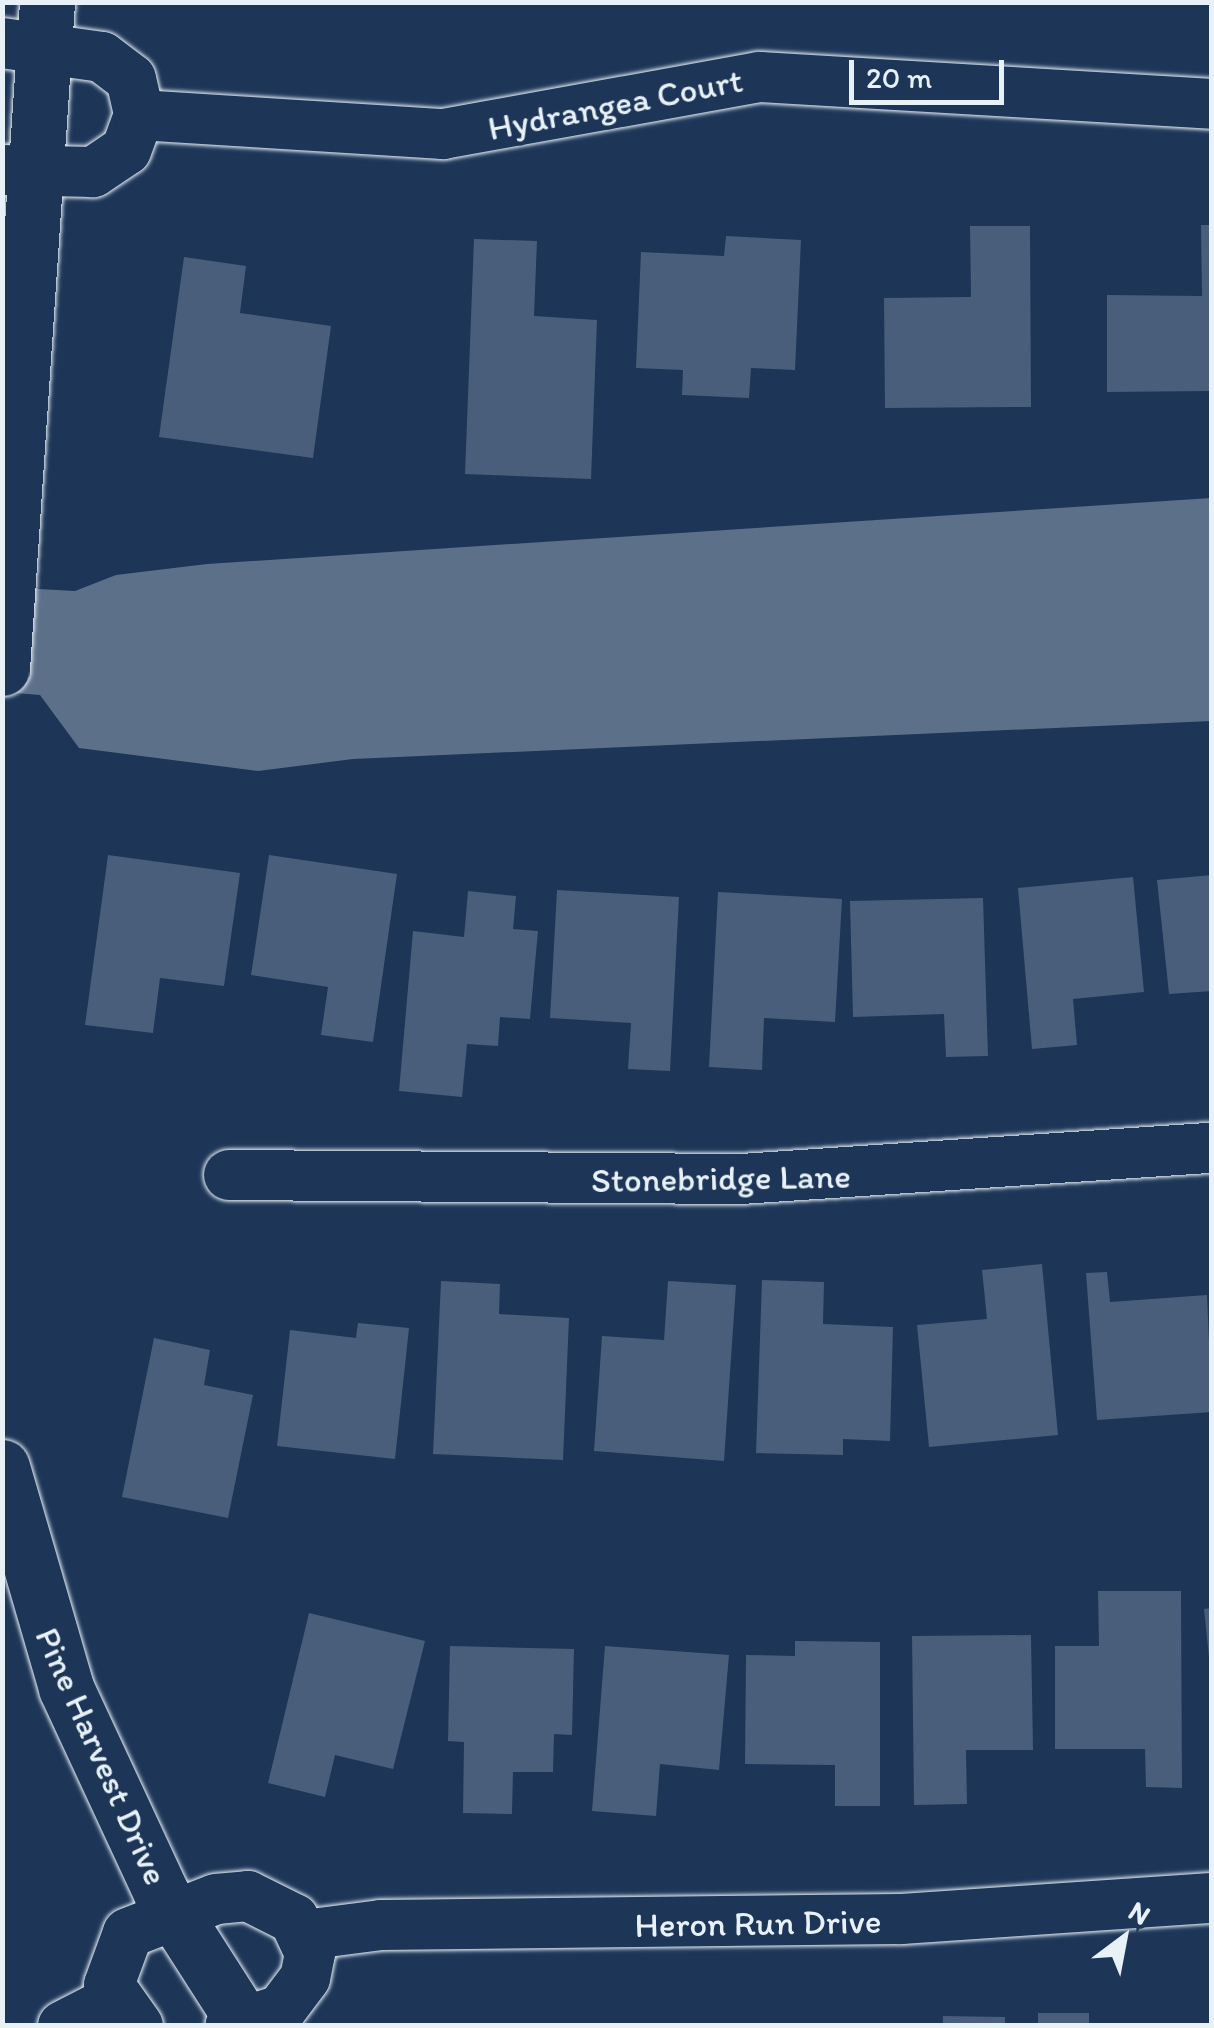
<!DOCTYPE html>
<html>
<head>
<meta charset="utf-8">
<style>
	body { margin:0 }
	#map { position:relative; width:1214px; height:2028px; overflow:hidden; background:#1d3557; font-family:Itim,sans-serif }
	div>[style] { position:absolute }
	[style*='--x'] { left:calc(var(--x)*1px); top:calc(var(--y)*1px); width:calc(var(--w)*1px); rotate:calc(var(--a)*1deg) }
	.water>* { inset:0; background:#5d7089 }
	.building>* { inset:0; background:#495e7a; transform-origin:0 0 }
	.roads { filter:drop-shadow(0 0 2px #e8f1f8) drop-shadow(0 0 2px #e8f1f8) }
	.street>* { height:50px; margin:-25px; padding:0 25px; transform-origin:25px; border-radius:25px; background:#1d3557 }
	.secondary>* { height:55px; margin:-27.5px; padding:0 27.5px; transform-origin:27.5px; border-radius:27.5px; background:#1d3557 }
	span { translate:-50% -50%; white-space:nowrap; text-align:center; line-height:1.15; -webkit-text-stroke:8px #1d3557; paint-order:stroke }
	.street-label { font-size:35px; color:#e8f1f8 }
	.frame { position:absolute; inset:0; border:5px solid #e8f1f8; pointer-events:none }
	.north { position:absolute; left:1074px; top:1888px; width:100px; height:100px; -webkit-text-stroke:8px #1d3557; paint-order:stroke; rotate:32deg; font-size:28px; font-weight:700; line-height:40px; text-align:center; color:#e8f1f8 }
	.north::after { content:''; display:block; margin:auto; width:35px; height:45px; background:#e8f1f8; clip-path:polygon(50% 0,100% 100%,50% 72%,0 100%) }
	.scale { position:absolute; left:849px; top:60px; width:155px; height:45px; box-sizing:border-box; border:5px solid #e8f1f8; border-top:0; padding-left:12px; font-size:30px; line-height:35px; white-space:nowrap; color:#e8f1f8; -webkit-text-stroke:8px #1d3557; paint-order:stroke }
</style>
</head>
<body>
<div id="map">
	<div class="water">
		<div style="clip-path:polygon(1211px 498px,1211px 721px,353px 759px,258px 771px,79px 748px,40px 695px,3px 692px,2px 587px,75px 591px,116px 575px,207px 564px)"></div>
	</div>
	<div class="building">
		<div style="clip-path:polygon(1201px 225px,1212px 225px,1212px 391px,1107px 392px,1107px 295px,1202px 296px)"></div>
		<div style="clip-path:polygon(970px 226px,1030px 226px,1031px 407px,885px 408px,884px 298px,971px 297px)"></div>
		<div style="clip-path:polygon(726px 236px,801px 240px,795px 370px,751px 368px,749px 398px,682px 395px,683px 370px,636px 368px,641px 252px,724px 256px)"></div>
		<div style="clip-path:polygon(474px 239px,537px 241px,534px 316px,597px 320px,591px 479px,465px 474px)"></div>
		<div style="clip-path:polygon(184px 257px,246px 266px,240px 313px,331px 326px,313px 458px,159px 437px)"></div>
		<div style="clip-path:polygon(108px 855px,240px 873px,224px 986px,160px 978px,153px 1033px,85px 1025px)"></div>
		<div style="clip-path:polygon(269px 855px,397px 874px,373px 1042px,321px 1035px,328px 987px,251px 975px)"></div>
		<div style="clip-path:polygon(1212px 875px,1212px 991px,1169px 994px,1157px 880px)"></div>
		<div style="clip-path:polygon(1133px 877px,1144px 992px,1073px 999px,1077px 1045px,1032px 1049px,1018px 888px)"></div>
		<div style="clip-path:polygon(557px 890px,679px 897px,670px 1071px,628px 1069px,631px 1023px,550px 1018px)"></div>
		<div style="clip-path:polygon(468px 891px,516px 896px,513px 929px,538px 931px,530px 1019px,500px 1017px,498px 1046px,467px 1044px,462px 1097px,399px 1091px,413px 931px,464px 937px)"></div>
		<div style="clip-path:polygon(718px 892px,842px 899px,835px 1022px,764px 1018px,762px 1070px,709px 1067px)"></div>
		<div style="clip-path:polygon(983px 898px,988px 1056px,946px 1057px,944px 1014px,853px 1017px,850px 901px)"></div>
		<div style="clip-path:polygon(1042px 1264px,1058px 1435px,929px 1447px,917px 1325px,987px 1319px,982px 1270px)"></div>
		<div style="clip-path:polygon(1107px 1272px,1110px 1302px,1207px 1295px,1212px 1412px,1097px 1420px,1086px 1273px)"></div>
		<div style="clip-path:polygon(762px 1280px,824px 1282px,823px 1324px,893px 1327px,890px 1441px,843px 1439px,843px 1455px,756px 1453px)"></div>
		<div style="clip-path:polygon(441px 1281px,500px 1284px,499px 1314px,569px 1318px,563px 1460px,433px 1454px)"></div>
		<div style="clip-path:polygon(668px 1281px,736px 1285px,724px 1461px,594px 1451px,602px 1336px,664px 1340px)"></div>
		<div style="clip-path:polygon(358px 1323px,409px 1328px,395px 1459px,277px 1446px,290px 1330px,356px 1338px)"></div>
		<div style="clip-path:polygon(154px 1338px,210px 1350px,204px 1385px,253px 1395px,228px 1518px,122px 1497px)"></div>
		<div style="clip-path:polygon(1098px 1591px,1181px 1591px,1182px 1788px,1146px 1787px,1145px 1749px,1055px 1749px,1055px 1646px,1099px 1646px)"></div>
		<div style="clip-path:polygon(1212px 1608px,1212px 1657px,1209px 1657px,1204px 1609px)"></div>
		<div style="clip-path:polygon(309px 1613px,425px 1641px,393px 1769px,335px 1755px,325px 1797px,268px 1783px)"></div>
		<div style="clip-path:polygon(1031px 1635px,1033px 1750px,966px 1750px,967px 1804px,914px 1805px,912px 1636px)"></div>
		<div style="clip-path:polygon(795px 1641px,880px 1642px,880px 1806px,835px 1806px,835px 1765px,745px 1764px,746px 1655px,795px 1656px)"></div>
		<div style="clip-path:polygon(450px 1646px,574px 1649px,572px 1735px,554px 1734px,553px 1772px,513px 1772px,512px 1814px,463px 1813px,464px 1742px,448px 1741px)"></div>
		<div style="clip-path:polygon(605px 1646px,729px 1655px,719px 1770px,660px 1764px,656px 1816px,592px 1811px)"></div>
		<div style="left:1038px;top:2013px;width:51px;height:13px"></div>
		<div style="left:943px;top:2016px;width:62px;height:10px;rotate:1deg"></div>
	</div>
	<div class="roads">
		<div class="street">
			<div style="--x:2;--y:43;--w:101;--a:8"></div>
			<div style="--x:102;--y:57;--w:36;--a:37"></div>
			<div style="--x:131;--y:79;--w:37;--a:77"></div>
			<div style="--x:139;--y:115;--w:37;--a:110"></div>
			<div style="--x:126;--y:150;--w:40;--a:146"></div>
			<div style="--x:93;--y:172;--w:91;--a:-178.7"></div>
			<div style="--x:139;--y:115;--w:305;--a:3.6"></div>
			<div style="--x:443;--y:134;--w:322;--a:-10.2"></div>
			<div style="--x:760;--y:77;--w:453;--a:3.4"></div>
			<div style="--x:229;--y:1175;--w:512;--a:0.45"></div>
			<div style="--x:741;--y:1179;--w:472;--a:-3.8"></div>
			<div style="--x:304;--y:1935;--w:78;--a:-7.4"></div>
			<div style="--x:381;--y:1925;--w:520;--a:-0.66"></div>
			<div style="--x:901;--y:1919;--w:312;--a:-3.9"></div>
			<div style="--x:63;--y:2026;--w:57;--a:-27"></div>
			<div style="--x:138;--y:2026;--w:50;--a:-125.3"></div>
			<div style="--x:109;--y:1985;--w:55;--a:-69.9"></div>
			<div style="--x:128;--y:1933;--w:94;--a:-21.1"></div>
			<div style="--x:216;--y:1899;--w:32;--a:-5"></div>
			<div style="--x:248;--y:1896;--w:51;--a:26.6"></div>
			<div style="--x:294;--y:1919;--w:38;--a:65"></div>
			<div style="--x:310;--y:1953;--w:25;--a:101"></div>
			<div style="--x:305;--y:1978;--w:40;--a:127"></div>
			<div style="--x:281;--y:2010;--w:53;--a:162.6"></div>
		</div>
		<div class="secondary">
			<div style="--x:2;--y:668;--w:668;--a:-86.13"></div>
			<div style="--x:2;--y:1467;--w:230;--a:73.8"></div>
			<div style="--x:66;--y:1688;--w:226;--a:65.1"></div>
			<div style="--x:161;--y:1893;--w:158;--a:57.4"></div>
		</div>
	</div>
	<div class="street-label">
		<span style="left:615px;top:104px;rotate:-11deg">Hydrangea Court</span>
		<span style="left:721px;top:1178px;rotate:-1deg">Stonebridge Lane</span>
		<span style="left:102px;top:1756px;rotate:66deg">Pine Harvest Drive</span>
		<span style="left:758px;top:1923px;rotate:-1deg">Heron Run Drive</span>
	</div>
	<div class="frame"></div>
	<div class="north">N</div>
	<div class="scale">20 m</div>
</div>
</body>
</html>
